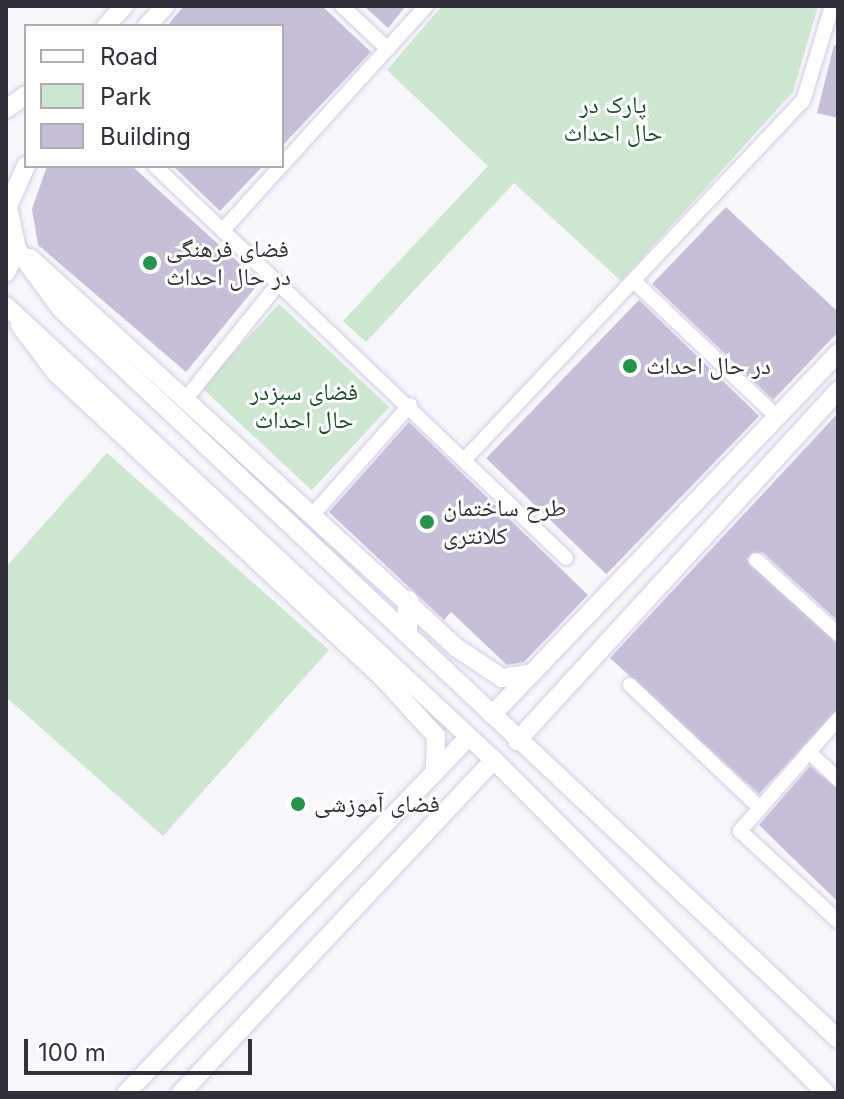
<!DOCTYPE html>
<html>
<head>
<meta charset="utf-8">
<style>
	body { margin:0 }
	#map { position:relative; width:844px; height:1099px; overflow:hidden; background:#f8f7fc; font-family:Inter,"Noto Naskh Arabic",sans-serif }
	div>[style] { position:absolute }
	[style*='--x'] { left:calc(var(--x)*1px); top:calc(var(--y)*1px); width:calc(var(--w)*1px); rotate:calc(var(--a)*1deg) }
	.green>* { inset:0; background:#cce6d0; transform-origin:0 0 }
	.building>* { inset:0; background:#c7bed7; transform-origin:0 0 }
	.roads { filter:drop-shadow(0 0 2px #d4cae4) drop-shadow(0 0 2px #d4cae4) }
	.minor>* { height:14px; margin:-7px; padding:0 7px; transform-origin:7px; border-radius:7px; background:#fff }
	.tertiary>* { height:18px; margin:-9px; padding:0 9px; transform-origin:9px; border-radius:9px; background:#fff }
	.secondary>* { height:20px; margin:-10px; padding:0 10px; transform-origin:10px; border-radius:10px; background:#fff }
	.dots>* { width:22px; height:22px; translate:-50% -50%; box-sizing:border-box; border:4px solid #fff; border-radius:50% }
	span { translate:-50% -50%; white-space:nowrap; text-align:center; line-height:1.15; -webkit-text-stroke:6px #fff; paint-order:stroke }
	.park-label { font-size:24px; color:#1b4e29 }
	.poi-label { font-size:24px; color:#34303a }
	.left { translate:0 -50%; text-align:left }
	.frame { position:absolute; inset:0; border:8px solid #34303a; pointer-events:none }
	.legend { position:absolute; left:24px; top:24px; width:260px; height:144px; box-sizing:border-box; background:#fff; border:2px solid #aeacb0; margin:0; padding:10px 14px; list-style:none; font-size:24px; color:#34303a }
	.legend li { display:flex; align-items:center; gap:16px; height:40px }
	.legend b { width:40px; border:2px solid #aeacb0 }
	.scale { position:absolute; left:24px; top:1039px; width:228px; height:36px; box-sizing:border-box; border:4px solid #34303a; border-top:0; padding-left:10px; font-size:24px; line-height:28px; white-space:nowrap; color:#34303a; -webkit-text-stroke:6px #fff; paint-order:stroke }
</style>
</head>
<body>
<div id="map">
	<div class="green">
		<div style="clip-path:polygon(442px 6px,818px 6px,793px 92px,621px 281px,514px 183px,366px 342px,343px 321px,488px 166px,387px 70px)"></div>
		<div style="left:279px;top:304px;width:151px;height:114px;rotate:43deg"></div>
		<div style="clip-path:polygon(107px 453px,329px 650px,163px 836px,6px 697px,6px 567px)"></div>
	</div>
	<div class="building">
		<div style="clip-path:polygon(184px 6px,322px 6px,371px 52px,282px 146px,282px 26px,167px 26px)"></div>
		<div style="clip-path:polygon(364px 6px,406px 6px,388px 28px)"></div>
		<div style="clip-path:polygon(834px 45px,838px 46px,838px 118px,817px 113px)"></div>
		<div style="clip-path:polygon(47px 166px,132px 166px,260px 282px,186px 372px,38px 245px,32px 209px)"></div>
		<div style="clip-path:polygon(173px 166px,263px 166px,220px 211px)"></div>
		<div style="clip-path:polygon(726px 207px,838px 312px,838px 332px,773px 400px,652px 284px)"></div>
		<div style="left:639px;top:300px;width:167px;height:220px;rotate:44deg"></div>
		<div style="clip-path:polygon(838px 413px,838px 621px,762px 552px,746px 559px,838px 644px,838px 709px,759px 794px,610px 658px)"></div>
		<div style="clip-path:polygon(409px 422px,588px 595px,524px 662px,507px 665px,451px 612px,444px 620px,329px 512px)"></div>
		<div style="clip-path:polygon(810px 766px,838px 789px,838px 902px,759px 825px)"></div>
	</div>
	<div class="roads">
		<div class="minor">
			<div style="--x:342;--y:6;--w:63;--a:43.1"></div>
			<div style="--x:282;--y:165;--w:215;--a:-47.8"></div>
			<div style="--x:155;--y:166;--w:568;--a:43.64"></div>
			<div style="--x:224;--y:229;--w:85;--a:-47.9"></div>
			<div style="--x:637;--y:284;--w:193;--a:43.5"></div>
			<div style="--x:188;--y:396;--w:145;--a:-51.2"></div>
			<div style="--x:466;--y:458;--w:491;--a:-46.7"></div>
			<div style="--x:803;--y:101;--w:99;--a:-73"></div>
			<div style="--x:315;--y:512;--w:143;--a:-48.4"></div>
			<div style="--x:756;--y:560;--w:110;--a:42.1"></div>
			<div style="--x:630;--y:685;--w:179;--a:43.4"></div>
			<div style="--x:838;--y:719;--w:149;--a:131.2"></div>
			<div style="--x:740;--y:831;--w:133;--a:42.6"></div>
			<div style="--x:809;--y:752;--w:40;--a:43"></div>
		</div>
		<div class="tertiary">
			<div style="--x:106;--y:26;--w:27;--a:-48"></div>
			<div style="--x:147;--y:26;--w:27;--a:-48"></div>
			<div style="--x:6;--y:109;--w:24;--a:-35"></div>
			<div style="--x:6;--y:198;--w:52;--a:77.8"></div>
			<div style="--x:17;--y:249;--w:26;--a:115"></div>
			<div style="--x:9;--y:204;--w:42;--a:-65.9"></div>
			<div style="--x:17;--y:249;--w:74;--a:53.7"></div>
			<div style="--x:61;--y:309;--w:1066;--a:43.21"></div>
			<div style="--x:30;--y:258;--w:578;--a:42.41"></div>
			<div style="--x:457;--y:648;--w:54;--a:33.7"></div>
			<div style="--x:502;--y:678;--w:31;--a:-9"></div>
			<div style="--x:6;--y:306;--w:667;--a:42.93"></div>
			<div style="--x:494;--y:760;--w:470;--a:45.1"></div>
			<div style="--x:20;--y:325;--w:60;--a:53.1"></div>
			<div style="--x:56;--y:373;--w:446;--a:43"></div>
			<div style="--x:382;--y:677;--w:80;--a:47.5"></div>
			<div style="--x:436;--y:736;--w:37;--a:92"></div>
			<div style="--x:492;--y:715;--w:501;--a:-46.29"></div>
			<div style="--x:517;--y:741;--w:475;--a:-47.5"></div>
			<div style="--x:126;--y:1093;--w:494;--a:-46.1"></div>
			<div style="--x:181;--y:1093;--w:457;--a:-46.8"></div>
		</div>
		<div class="secondary">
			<div style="--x:407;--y:633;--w:32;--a:-88"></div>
		</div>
	</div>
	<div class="dots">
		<div style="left:150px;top:263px;background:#28934b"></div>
		<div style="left:630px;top:366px;background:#28934b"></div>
		<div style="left:427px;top:522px;background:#28934b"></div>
		<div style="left:298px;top:804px;background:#28934b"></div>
	</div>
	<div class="park-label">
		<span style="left:613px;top:119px">پارک در<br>حال احداث</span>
		<span style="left:304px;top:406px">فضای سبزدر<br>حال احداث</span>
	</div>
	<div class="poi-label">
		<span class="left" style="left:166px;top:263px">فضای فرهنگی<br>در حال احداث</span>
		<span class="left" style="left:646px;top:366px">در حال احداث</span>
		<span class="left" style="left:443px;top:522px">طرح ساختمان<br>کلانتری</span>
		<span class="left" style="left:314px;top:804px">فضای آموزشی</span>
	</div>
	<div class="frame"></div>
	<ul class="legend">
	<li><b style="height:10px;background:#fff"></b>Road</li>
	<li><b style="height:22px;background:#cce6d0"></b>Park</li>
	<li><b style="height:22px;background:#c7bed7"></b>Building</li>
	</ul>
	<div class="scale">100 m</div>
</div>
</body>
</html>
